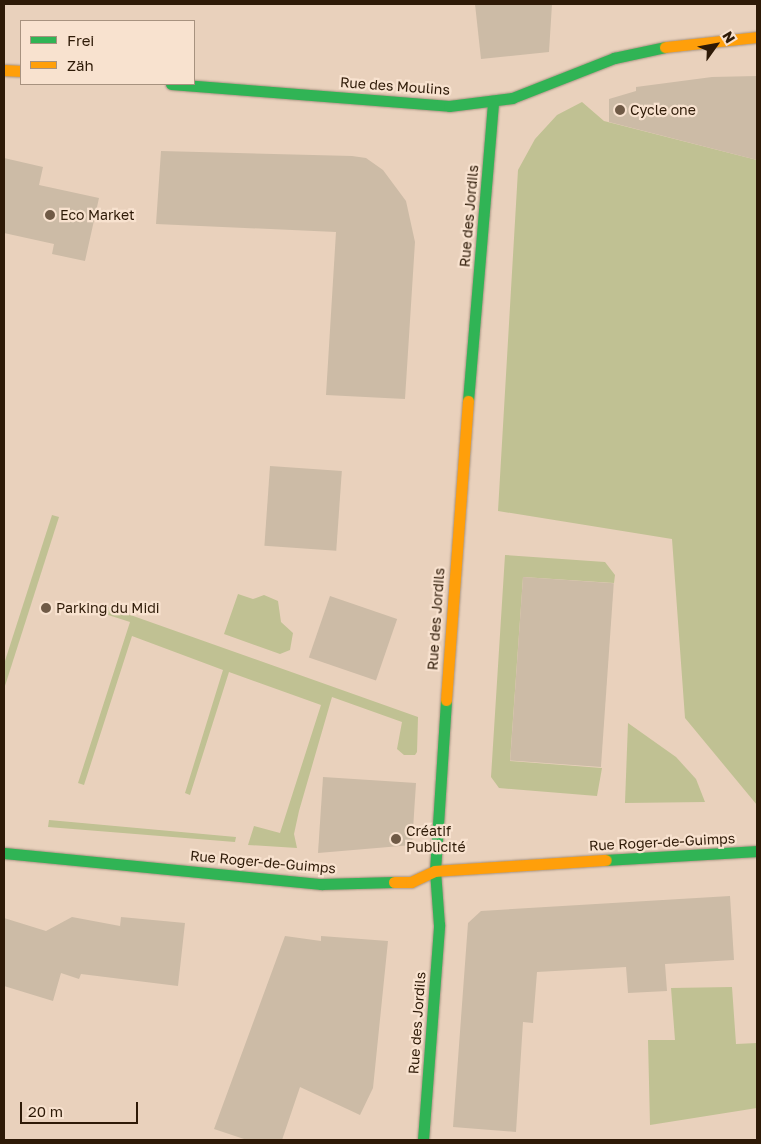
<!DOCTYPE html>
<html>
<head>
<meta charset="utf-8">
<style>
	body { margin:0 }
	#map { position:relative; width:761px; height:1144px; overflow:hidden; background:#e9d1bc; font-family:"Golos Text",sans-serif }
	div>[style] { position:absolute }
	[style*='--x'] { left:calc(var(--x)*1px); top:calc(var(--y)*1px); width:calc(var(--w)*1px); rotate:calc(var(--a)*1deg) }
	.green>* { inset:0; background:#c0c193 }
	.building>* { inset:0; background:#ccbba6; transform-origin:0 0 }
	.roads { filter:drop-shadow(0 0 1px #a89482) drop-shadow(0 0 1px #a89482) }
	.fast>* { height:11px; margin:-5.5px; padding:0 5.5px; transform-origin:5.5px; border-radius:5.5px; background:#30b455 }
	.slow>* { height:11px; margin:-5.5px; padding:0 5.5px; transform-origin:5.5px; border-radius:5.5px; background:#ff9f0a }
	.dots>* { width:14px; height:14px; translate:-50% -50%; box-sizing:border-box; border:2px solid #f8e2cf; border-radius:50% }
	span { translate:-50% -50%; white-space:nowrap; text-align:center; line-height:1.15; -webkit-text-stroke:4.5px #f8e2cf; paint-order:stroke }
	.street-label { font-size:14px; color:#2e1a07 }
	.poi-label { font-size:14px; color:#2e1a07 }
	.left { translate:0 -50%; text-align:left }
	.frame { position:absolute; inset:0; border:5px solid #2e1a07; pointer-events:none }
	.legend { position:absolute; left:20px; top:20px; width:175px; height:65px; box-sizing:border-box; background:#f8e2cf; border:1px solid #a7927f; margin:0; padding:6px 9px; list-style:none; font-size:15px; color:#2e1a07 }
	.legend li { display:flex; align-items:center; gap:10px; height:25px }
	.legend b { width:25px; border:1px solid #a7927f }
	.north { position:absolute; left:691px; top:20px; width:50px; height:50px; -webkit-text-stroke:4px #f8e2cf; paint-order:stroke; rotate:58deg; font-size:14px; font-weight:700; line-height:20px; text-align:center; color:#2e1a07 }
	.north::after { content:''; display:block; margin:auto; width:18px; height:22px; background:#2e1a07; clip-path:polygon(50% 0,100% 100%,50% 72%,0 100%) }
	.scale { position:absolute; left:20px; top:1102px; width:118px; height:22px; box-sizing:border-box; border:2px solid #2e1a07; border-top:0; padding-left:6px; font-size:15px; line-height:18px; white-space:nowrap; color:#2e1a07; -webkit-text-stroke:4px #f8e2cf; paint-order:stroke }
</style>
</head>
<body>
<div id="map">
	<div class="green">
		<div style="clip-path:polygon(582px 102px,604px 121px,757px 160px,757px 805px,685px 718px,672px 539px,498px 511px,518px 170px,535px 139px,557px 115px)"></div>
		<div style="clip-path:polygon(52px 515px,59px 517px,4px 689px,4px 664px)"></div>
		<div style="clip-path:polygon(505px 555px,605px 562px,615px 575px,614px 583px,523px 577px,510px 761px,602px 768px,597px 796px,499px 788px,491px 777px)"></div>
		<div style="clip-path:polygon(238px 594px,253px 599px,264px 595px,278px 601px,281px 622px,293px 633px,290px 650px,280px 654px,224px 634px)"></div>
		<div style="clip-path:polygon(105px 606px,418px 717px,417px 752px,415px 755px,404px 755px,397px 749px,402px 722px,332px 697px,299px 811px,294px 834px,297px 848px,248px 845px,254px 826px,280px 833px,321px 705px,229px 672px,190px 795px,185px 793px,223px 670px,132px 636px,84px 785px,78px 783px,130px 622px,102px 613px)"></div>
		<div style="clip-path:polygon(628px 723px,676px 757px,696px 779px,705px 802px,625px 803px)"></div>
		<div style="clip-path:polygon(49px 820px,236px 837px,235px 842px,48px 827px)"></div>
		<div style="clip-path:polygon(732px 987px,736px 1044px,757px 1043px,757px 1108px,650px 1125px,648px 1040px,675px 1040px,671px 988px)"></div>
	</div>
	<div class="building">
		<div style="clip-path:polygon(475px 4px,552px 4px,549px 52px,481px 59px)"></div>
		<div style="clip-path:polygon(757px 76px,757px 160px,609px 122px,609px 99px,636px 91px,636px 87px,712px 77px)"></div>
		<div style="clip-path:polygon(161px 151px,352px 156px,366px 158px,383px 170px,406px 201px,415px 242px,405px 399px,326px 395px,336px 232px,156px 224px)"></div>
		<div style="clip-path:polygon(4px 158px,43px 167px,39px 185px,99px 198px,85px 261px,52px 254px,54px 244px,4px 233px)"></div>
		<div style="left:270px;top:466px;width:72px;height:80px;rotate:4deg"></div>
		<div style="left:523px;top:577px;width:91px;height:184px;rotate:4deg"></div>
		<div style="left:330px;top:596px;width:71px;height:65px;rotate:19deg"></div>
		<div style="clip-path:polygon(323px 777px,416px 783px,412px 845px,318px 853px)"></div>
		<div style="clip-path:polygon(730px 896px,734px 960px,665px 964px,667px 991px,628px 993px,626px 967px,537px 972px,533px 1023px,523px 1022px,516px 1132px,453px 1127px,468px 923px,481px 911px)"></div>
		<div style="clip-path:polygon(72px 917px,120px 926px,121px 917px,185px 923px,178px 986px,81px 974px,79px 979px,61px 973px,53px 1001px,4px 986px,4px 918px,46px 931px)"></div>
		<div style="clip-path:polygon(285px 936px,321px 941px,321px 936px,388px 941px,373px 1088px,360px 1115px,300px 1087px,282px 1140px,247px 1140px,214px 1129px)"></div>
	</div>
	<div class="roads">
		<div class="fast">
			<div style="--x:171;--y:84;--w:279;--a:4.5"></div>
			<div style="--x:449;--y:106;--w:64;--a:-7.2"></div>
			<div style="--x:512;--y:98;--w:110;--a:-21.4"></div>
			<div style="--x:614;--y:58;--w:52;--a:-12.2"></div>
			<div style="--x:468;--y:401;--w:301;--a:-85.2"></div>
			<div style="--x:4;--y:853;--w:319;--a:5.6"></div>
			<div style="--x:321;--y:884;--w:73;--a:-1.6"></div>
			<div style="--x:606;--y:860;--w:151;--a:-3.4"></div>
			<div style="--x:423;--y:1140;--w:216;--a:-85.7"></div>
			<div style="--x:439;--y:925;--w:54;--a:-94.2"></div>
			<div style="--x:435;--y:871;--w:171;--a:-86.3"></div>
		</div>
		<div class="slow">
			<div style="--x:665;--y:47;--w:93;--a:-6.2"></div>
			<div style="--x:4;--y:70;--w:17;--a:3"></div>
			<div style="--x:446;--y:700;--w:300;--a:-85.8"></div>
			<div style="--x:394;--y:882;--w:17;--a:0"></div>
			<div style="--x:411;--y:882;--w:26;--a:-25"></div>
			<div style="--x:435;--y:871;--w:171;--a:-3.7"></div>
		</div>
	</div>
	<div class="dots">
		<div style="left:620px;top:110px;background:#6f5a46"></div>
		<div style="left:50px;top:215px;background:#6f5a46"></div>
		<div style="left:46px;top:608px;background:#6f5a46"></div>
		<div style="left:396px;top:839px;background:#6f5a46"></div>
	</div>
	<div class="street-label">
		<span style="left:395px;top:86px;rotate:4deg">Rue des Moulins</span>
		<span style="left:469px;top:216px;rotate:-85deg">Rue des Jordils</span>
		<span style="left:436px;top:619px;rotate:-86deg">Rue des Jordils</span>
		<span style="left:662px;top:842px;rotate:-3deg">Rue Roger-de-Guimps</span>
		<span style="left:263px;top:862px;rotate:5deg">Rue Roger-de-Guimps</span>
		<span style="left:417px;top:1023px;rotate:-86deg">Rue des Jordils</span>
	</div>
	<div class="poi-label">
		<span class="left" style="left:630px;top:110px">Cycle one</span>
		<span class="left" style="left:60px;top:215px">Eco Market</span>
		<span class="left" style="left:56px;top:608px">Parking du Midi</span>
		<span class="left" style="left:406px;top:839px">Créatif<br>Publicité</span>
	</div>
	<div class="frame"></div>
	<ul class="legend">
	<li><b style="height:6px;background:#30b455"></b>Frei</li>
	<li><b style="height:6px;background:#ff9f0a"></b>Zäh</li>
	</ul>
	<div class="north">N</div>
	<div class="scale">20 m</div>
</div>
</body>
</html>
